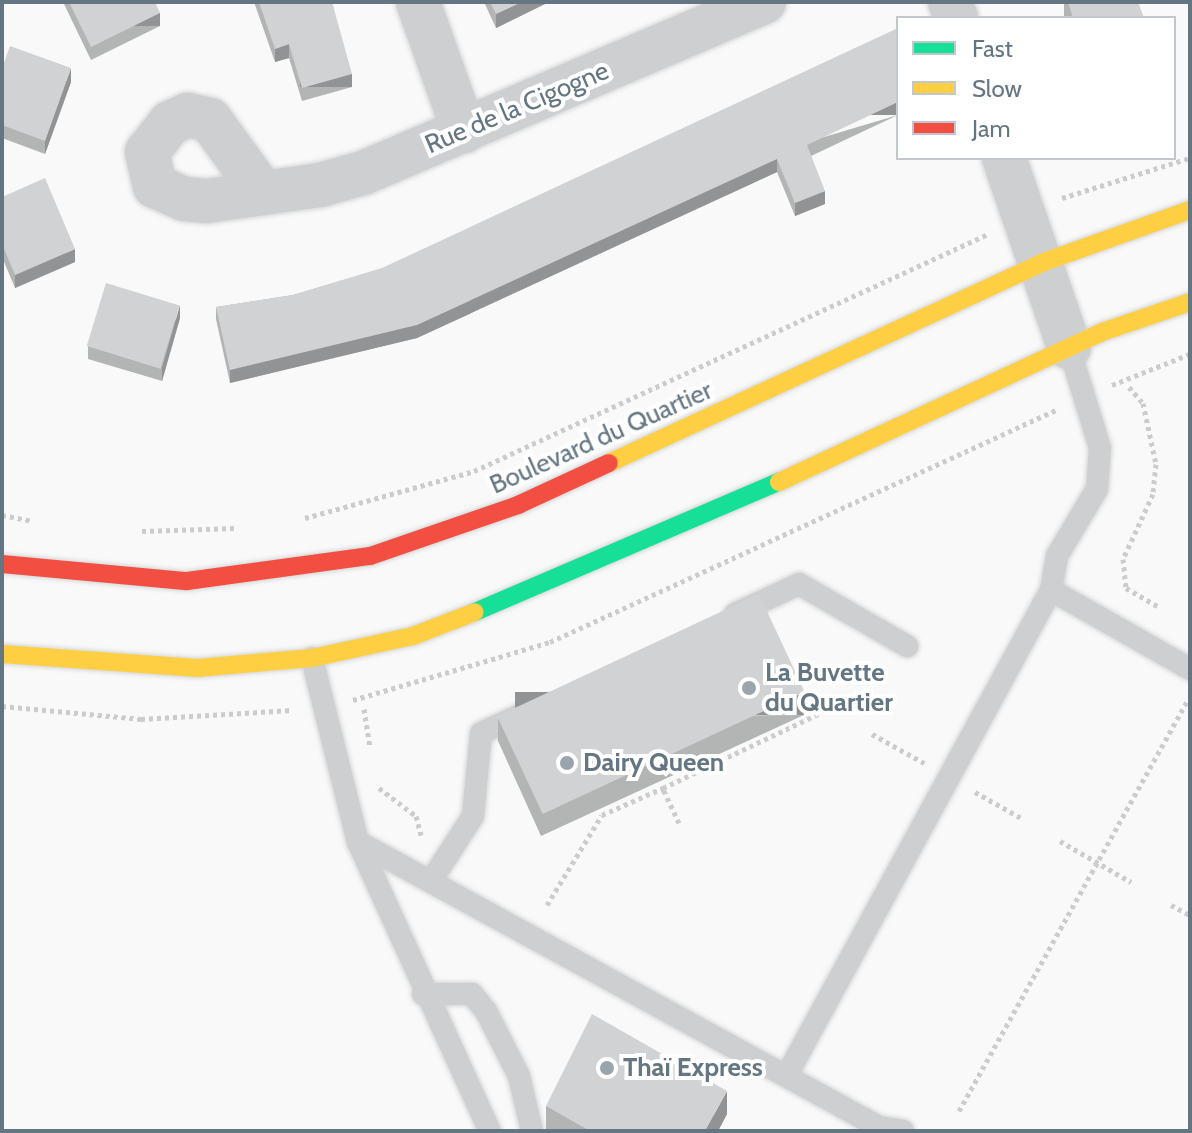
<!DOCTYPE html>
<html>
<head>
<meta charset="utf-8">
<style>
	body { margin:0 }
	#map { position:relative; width:1192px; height:1133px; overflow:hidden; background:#f9f9f9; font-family:Cabin,sans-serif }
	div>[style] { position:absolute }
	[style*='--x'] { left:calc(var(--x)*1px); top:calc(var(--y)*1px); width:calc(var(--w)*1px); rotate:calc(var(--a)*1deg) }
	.path>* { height:5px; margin-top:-2.5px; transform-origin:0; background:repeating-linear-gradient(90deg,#cbcccd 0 4px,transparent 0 8px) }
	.roads { filter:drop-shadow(0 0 2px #d5d6d7) drop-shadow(0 0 2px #d5d6d7) }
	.lane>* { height:22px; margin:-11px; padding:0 11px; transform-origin:11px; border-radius:11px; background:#cecfd0 }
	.street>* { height:44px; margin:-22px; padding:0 22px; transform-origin:22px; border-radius:22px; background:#cecfd0 }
	.fast>* { height:18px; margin:-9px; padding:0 9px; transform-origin:9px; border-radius:9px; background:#16e098 }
	.slow>* { height:18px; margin:-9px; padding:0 9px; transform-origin:9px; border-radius:9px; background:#ffcf43 }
	.jam>* { height:18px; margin:-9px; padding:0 9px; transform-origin:9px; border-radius:9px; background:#f24e42 }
	.wall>* { inset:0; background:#b3b5b5; transform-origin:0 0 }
	.shaded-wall>* { inset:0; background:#929394; transform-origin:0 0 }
	.building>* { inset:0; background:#d0d2d3; transform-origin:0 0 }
	.dots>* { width:22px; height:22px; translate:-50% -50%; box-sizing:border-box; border:4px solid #fff; border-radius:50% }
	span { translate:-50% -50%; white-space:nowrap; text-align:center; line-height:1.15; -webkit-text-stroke:8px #fff; paint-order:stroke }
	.street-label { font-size:26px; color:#657683 }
	.poi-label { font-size:26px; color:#657683; font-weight:700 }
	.left { translate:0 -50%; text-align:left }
	.frame { position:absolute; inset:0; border:4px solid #657683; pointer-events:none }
	.legend { position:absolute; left:896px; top:16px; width:280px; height:144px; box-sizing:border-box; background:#fff; border:2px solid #c1c8cd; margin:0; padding:10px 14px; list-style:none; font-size:24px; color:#657683 }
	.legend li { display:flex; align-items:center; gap:16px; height:40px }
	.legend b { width:40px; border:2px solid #c1c8cd }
</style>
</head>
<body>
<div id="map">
	<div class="path">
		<div style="--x:1062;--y:198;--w:134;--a:-17.4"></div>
		<div style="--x:1112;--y:385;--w:84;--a:-21.7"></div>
		<div style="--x:1129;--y:387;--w:21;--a:49"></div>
		<div style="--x:1143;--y:403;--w:62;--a:78"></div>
		<div style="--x:1156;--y:464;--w:30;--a:96"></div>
		<div style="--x:1153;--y:494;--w:72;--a:114.8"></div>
		<div style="--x:1123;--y:559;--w:29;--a:84"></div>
		<div style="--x:1126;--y:588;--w:39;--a:30"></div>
		<div style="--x:2;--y:515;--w:31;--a:11"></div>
		<div style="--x:305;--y:518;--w:175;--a:-15.5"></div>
		<div style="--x:474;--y:471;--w:566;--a:-24.75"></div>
		<div style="--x:142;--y:531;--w:94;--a:-1.8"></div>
		<div style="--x:353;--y:700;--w:205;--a:-16.4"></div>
		<div style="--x:550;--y:642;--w:557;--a:-24.63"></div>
		<div style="--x:2;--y:706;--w:140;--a:5.3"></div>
		<div style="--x:141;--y:719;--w:151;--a:-3.4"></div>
		<div style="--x:364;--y:709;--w:38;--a:81"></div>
		<div style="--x:872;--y:734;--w:60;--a:29.1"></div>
		<div style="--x:379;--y:788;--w:46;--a:37.1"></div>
		<div style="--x:416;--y:816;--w:20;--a:75"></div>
		<div style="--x:975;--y:792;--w:55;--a:29.4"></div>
		<div style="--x:679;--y:823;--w:38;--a:-115"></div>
		<div style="--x:663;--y:788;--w:176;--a:-25.5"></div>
		<div style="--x:1060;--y:841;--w:82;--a:30"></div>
		<div style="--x:547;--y:905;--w:105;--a:-58.6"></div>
		<div style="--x:602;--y:815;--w:67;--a:-23.9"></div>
		<div style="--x:1171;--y:905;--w:21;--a:28"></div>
		<div style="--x:959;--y:1111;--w:471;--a:-60.9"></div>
	</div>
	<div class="roads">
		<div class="lane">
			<div style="--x:1051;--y:590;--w:160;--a:29.6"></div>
			<div style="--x:735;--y:614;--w:71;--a:-25.1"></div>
			<div style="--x:799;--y:584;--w:125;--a:29.9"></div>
			<div style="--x:312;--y:658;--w:190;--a:76"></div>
			<div style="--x:358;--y:842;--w:318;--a:65.5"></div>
			<div style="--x:358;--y:842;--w:594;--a:28.68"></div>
			<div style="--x:879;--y:1127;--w:24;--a:9"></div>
			<div style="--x:431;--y:881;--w:77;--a:-57.1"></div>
			<div style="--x:473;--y:816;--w:83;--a:-84.5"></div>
			<div style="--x:481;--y:733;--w:46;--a:-24.3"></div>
			<div style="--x:423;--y:994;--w:49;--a:0"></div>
			<div style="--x:472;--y:994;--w:22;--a:51"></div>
			<div style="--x:486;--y:1011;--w:73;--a:63.1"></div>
			<div style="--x:519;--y:1076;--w:57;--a:76.7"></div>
			<div style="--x:788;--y:1073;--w:550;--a:-61.43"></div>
			<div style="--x:1051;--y:590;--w:35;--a:-80"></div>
			<div style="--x:1057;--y:556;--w:78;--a:-59.2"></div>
			<div style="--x:1097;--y:489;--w:41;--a:-85.8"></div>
			<div style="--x:1100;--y:448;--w:106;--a:-107.1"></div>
		</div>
		<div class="street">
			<div style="--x:418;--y:2;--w:137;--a:70.4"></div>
			<div style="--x:950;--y:2;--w:17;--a:69"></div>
			<div style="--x:1004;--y:158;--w:200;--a:71"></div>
			<div style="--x:263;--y:193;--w:90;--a:-126"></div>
			<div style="--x:210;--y:120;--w:23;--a:-167"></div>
			<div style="--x:188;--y:115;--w:20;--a:156"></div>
			<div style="--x:170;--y:123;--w:37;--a:128"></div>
			<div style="--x:147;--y:152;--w:35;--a:77"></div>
			<div style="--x:155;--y:186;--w:32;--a:24"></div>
			<div style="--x:184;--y:199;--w:23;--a:5"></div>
			<div style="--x:207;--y:201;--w:57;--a:-8.1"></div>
			<div style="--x:263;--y:193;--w:58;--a:-8"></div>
			<div style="--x:320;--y:185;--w:45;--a:-15.6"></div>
			<div style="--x:363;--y:173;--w:436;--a:-23.1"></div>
		</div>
		<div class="fast">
			<div style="--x:475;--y:612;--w:331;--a:-23.2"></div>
		</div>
		<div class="slow">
			<div style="--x:609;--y:463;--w:476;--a:-24.8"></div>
			<div style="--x:1041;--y:263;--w:158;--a:-19.6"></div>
			<div style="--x:779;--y:482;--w:356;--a:-24.9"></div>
			<div style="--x:1102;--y:332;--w:93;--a:-18.8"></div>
			<div style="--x:2;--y:654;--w:196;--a:4.1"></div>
			<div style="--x:197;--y:668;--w:115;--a:-5"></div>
			<div style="--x:312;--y:658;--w:103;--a:-12.3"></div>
			<div style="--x:413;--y:636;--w:66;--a:-21.2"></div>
		</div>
		<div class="jam">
			<div style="--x:2;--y:564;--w:186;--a:5.3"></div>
			<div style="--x:187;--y:581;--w:185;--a:-7.8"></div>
			<div style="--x:370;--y:556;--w:157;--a:-19"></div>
			<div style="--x:518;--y:505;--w:100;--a:-24.8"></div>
		</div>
	</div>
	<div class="wall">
		<div style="clip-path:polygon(63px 2px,155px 2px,160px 26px,91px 60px)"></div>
		<div style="clip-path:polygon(254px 2px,332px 2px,352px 87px,302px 101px,289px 58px,275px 62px)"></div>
		<div style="clip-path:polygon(484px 2px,549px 2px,496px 28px)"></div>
		<div style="left:1064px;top:2px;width:74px;height:17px"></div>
		<div style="clip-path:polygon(2px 68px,71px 82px,45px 154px,2px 138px)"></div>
		<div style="clip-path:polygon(898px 115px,811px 156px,825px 204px,795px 216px,777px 172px,417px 338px,230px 383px,216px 319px,216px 307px,293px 295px)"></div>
		<div style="clip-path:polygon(2px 197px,75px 262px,15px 288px,2px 257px)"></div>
		<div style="clip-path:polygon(180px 318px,162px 381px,88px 359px,88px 346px)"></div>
		<div style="clip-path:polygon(804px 715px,541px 836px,498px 741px,498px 717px)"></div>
		<div style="clip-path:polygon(546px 1106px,727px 1114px,718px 1131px,548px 1131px,546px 1130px)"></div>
	</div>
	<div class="shaded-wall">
		<div style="clip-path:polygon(522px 2px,549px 2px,496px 28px,496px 14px)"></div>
		<div style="left:160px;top:13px;width:13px;height:77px;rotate:90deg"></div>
		<div style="clip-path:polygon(289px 44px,289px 58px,275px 62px,275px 49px)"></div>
		<div style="clip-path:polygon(71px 68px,71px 82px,45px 154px,45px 141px)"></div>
		<div style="left:352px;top:74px;width:13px;height:52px;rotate:90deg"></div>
		<div style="left:898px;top:102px;width:13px;height:101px;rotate:90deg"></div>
		<div style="clip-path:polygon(777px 159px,777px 172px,417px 338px,230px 383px,230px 370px)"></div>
		<div style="clip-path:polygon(825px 191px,825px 204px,795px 216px,795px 203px)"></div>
		<div style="clip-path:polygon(75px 249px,75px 262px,15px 288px,15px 275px)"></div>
		<div style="clip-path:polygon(180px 305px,180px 318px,162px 381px,162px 368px)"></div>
		<div style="left:804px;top:692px;width:23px;height:289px;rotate:90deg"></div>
		<div style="clip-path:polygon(727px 1091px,727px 1114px,718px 1131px,705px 1131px)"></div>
	</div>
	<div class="building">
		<div style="clip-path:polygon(69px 2px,155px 2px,160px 13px,91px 47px)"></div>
		<div style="clip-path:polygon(259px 2px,332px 2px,352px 74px,302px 88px,289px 44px,275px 49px)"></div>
		<div style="clip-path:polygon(490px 2px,522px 2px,496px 14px)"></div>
		<div style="clip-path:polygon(1068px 2px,1138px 2px,1144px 18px,1073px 18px)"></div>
		<div style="clip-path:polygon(898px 28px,898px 102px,807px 145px,825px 191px,795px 203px,777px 159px,417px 325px,230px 370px,216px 307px,293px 295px,382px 268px)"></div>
		<div style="clip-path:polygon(10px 46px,71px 68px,45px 141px,2px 125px,2px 68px)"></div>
		<div style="clip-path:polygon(45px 178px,75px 249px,15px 275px,2px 244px,2px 197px)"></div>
		<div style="left:106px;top:283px;width:77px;height:66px;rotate:17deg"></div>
		<div style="left:759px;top:594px;width:108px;height:289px;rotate:65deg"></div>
		<div style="clip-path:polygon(592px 1014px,727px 1091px,705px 1131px,590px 1131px,546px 1106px)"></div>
	</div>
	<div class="dots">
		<div style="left:749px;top:688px;background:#99a4ac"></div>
		<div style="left:567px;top:763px;background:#99a4ac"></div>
		<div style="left:607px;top:1068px;background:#99a4ac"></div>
	</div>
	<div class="street-label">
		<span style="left:517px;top:108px;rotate:-23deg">Rue de la Cigogne</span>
		<span style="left:601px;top:438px;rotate:-24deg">Boulevard du Quartier</span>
	</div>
	<div class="poi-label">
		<span class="left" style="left:765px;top:688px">La Buvette<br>du Quartier</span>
		<span class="left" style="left:583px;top:763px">Dairy Queen</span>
		<span class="left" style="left:623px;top:1068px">Thaï Express</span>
	</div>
	<div class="frame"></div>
	<ul class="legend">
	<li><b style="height:10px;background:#16e098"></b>Fast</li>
	<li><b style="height:10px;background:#ffcf43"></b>Slow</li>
	<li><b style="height:10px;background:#f24e42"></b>Jam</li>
	</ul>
</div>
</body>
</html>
